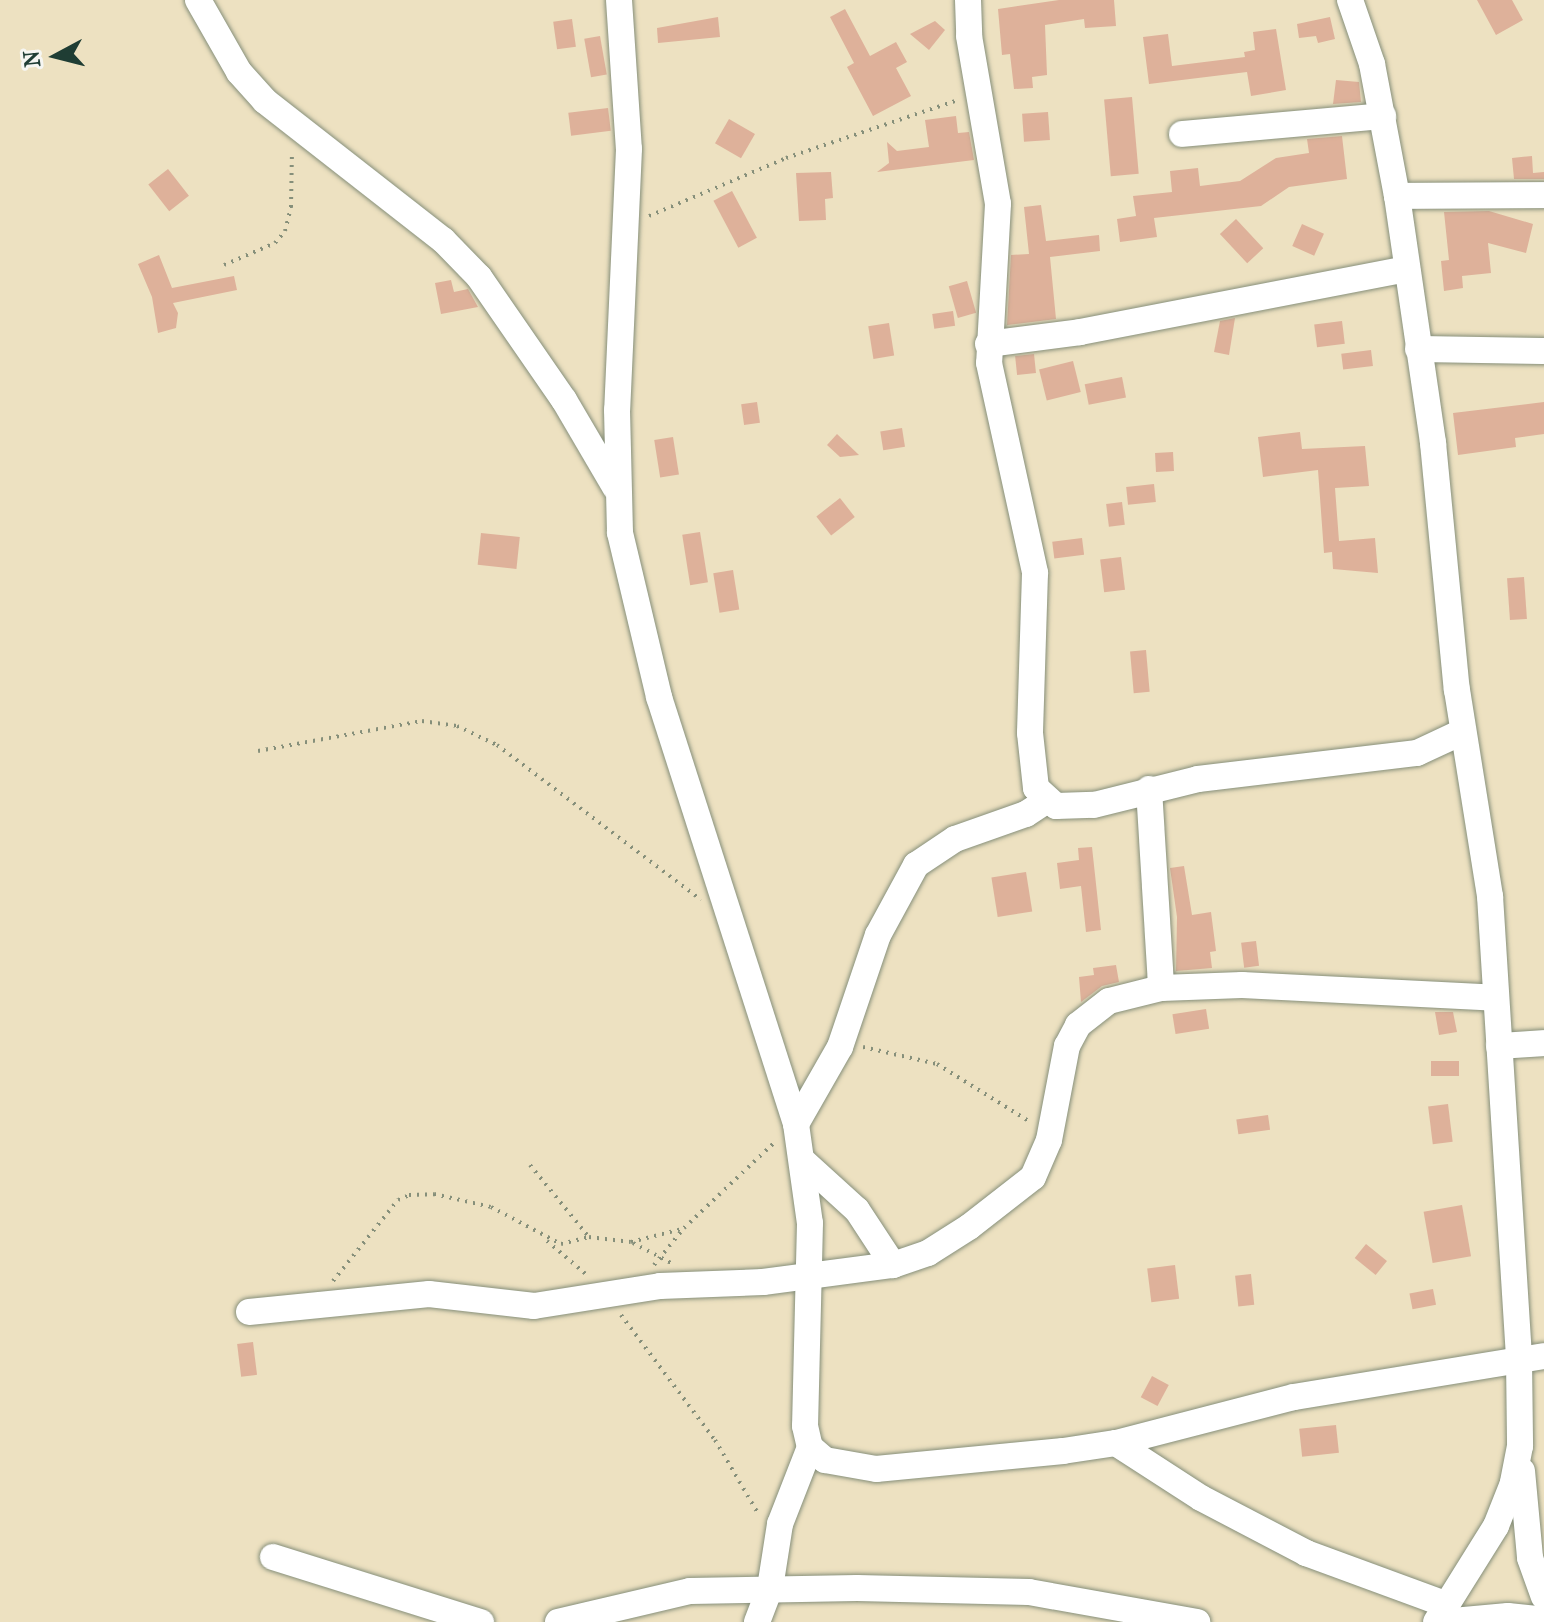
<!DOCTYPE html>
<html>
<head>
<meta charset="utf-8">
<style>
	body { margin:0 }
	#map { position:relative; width:1544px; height:1622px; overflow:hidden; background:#ede1c1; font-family:"IM FELL French Canon",serif }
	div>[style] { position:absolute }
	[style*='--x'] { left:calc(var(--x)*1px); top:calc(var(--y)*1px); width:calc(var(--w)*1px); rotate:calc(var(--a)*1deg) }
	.building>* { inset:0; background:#deb19a; transform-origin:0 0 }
	.path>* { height:4px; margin-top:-2px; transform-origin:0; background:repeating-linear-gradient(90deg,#868f7a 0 2px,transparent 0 8px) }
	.roads { filter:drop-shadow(0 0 2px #868f7a) drop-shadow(0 0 2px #868f7a) }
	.minor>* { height:26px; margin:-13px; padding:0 13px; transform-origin:13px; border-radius:13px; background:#fff }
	span { translate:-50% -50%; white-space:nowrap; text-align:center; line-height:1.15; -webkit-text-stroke:6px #f6f6f2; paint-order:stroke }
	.north { position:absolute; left:16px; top:16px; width:80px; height:80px; -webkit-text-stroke:6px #f6f6f2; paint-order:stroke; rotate:263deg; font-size:22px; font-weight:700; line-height:32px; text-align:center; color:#1f3d34 }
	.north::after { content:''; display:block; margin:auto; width:28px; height:36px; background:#1f3d34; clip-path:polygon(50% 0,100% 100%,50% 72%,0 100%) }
</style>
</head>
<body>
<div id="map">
	<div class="building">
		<div style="clip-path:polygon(1059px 0,1114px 0,1116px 26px,1085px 28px,1084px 19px,1045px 25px,1047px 75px,1032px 77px,1033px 88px,1014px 89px,1010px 54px,1002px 55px,998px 9px)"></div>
		<div style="clip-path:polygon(1477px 0,1512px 0,1523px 20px,1496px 35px)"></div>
		<div style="clip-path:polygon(845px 9px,870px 56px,896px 42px,907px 62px,896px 68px,911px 96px,873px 116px,847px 67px,854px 63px,830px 17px)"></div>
		<div style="clip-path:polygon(718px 17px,720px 37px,658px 43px,657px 28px)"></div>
		<div style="clip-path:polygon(1330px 17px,1335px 39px,1318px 43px,1316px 36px,1299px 38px,1297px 24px)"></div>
		<div style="left:572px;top:19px;width:28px;height:19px;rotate:82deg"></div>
		<div style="clip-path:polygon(935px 21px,945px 30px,929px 50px,910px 34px)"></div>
		<div style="clip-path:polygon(1276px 29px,1286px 90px,1251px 96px,1247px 72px,1149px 84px,1143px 37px,1168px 34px,1172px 66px,1245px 57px,1244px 52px,1255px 50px,1253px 32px)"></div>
		<div style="left:600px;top:36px;width:39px;height:16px;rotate:80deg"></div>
		<div style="clip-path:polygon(1336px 80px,1359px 82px,1361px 102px,1333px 104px)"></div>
		<div style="left:1132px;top:97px;width:77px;height:28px;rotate:85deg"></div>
		<div style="left:608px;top:108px;width:23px;height:40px;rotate:83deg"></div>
		<div style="left:1048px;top:112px;width:28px;height:26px;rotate:86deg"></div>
		<div style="clip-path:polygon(956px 116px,958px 133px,969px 132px,974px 160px,877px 172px,889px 163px,887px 142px,897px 151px,929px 147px,925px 120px)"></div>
		<div style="left:729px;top:119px;width:30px;height:28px;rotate:30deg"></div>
		<div style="clip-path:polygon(1342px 136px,1347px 179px,1289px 187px,1261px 206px,1154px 218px,1157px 237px,1120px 242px,1117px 219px,1136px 216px,1133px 196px,1172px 192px,1170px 171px,1198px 168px,1200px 186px,1240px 181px,1276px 158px,1309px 153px,1307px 139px)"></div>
		<div style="clip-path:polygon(1532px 156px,1533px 173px,1544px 172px,1544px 179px,1514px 179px,1512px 158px)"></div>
		<div style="left:168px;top:169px;width:34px;height:25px;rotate:52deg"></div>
		<div style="clip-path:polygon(831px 172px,833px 198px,825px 199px,826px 220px,799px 221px,796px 173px)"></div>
		<div style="left:732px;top:191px;width:53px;height:21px;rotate:62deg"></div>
		<div style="clip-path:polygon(1041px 205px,1046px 241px,1099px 235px,1100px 251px,1050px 257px,1056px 319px,1007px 325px,1011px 255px,1029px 254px,1024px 207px)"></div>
		<div style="clip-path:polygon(1489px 211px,1533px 224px,1526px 253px,1488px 243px,1491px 273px,1462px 276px,1463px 288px,1444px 291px,1441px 261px,1449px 260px,1444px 212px)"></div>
		<div style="left:1236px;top:219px;width:40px;height:22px;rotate:47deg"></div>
		<div style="left:1302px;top:224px;width:24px;height:24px;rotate:24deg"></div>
		<div style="clip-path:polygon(159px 255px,172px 288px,234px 276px,237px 290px,173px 303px,178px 313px,176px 328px,158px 333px,152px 297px,138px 264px)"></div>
		<div style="clip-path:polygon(451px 280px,454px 292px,468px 289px,478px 307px,441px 314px,435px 283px)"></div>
		<div style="left:967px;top:281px;width:33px;height:19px;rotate:74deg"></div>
		<div style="left:953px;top:311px;width:15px;height:21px;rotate:82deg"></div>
		<div style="clip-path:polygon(1235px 318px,1229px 355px,1214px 352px,1220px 321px)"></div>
		<div style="left:1342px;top:321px;width:23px;height:28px;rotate:83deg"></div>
		<div style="left:889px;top:323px;width:33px;height:21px;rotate:81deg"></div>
		<div style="left:1371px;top:350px;width:16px;height:30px;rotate:83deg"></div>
		<div style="left:1034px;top:354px;width:19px;height:19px;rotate:84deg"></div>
		<div style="left:1073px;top:361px;width:32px;height:35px;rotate:76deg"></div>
		<div style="left:1122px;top:377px;width:21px;height:38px;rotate:79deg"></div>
		<div style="left:757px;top:402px;width:21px;height:16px;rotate:82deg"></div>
		<div style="clip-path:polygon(1544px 402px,1544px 434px,1515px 438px,1516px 447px,1458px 455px,1453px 413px)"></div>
		<div style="left:902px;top:428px;width:19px;height:22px;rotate:81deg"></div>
		<div style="clip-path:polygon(1300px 432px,1302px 449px,1365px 446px,1369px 486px,1335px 488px,1339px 541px,1375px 538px,1378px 573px,1333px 569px,1332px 552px,1324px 553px,1318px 470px,1263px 477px,1258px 437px)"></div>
		<div style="clip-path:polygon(837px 434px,859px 455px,840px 457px,827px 445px)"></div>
		<div style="left:673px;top:437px;width:38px;height:19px;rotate:81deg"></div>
		<div style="left:1173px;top:452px;width:19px;height:18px;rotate:87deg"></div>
		<div style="left:1154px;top:484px;width:18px;height:28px;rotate:84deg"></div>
		<div style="left:840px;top:498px;width:24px;height:30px;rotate:52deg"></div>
		<div style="left:1122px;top:502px;width:23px;height:16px;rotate:83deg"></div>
		<div style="left:700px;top:532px;width:51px;height:18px;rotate:81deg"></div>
		<div style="left:481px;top:533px;width:39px;height:32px;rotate:6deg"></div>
		<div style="left:1082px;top:538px;width:17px;height:30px;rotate:83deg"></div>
		<div style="left:1121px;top:557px;width:33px;height:21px;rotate:83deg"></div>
		<div style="left:733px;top:570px;width:40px;height:20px;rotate:81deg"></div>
		<div style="left:1524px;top:577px;width:42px;height:17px;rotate:86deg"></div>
		<div style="left:1146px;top:650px;width:42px;height:16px;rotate:85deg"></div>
		<div style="clip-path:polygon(1092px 847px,1101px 930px,1086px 932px,1081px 886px,1060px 889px,1057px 863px,1079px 860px,1078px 848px)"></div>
		<div style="clip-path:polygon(1184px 866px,1192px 915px,1211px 912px,1216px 951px,1210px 952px,1212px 968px,1176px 971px,1177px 917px,1170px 868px)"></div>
		<div style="left:1026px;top:872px;width:40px;height:35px;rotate:81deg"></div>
		<div style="left:1256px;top:941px;width:25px;height:15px;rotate:83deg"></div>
		<div style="clip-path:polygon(1116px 965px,1119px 982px,1102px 986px,1081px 1002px,1079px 977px,1094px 975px,1093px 968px)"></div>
		<div style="left:1206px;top:1009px;width:20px;height:34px;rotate:81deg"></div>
		<div style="clip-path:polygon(1435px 1012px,1453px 1012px,1457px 1032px,1439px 1035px)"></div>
		<div style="left:1431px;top:1061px;width:28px;height:15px"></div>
		<div style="left:1448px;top:1104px;width:38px;height:20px;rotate:83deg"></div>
		<div style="left:1268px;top:1115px;width:15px;height:32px;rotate:82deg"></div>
		<div style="left:1462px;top:1205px;width:52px;height:39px;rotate:80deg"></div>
		<div style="left:1366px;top:1244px;width:27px;height:18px;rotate:39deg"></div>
		<div style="left:1175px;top:1265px;width:34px;height:28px;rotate:83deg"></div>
		<div style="left:1251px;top:1274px;width:31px;height:16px;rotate:84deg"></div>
		<div style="left:1433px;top:1289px;width:16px;height:24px;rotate:79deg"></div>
		<div style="left:253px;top:1342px;width:33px;height:16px;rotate:83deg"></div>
		<div style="left:1152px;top:1376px;width:19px;height:24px;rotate:28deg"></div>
		<div style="left:1336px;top:1425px;width:28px;height:37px;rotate:84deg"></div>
	</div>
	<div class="path">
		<div style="--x:649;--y:216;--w:149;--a:-22.9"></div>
		<div style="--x:786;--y:158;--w:182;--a:-18.6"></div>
		<div style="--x:224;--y:265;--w:56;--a:-23.3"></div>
		<div style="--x:275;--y:243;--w:16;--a:-50"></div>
		<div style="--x:285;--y:231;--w:25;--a:-76"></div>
		<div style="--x:291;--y:207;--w:55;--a:-89"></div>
		<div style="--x:258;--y:751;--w:167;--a:-10.4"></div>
		<div style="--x:422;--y:721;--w:35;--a:8"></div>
		<div style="--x:457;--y:726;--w:44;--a:25.4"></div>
		<div style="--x:497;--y:745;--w:256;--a:37.2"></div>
		<div style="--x:863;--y:1047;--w:76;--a:12.9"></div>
		<div style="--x:937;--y:1064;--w:110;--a:31.9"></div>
		<div style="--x:530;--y:1165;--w:93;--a:50.7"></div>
		<div style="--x:589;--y:1237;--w:42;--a:6.8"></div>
		<div style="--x:631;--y:1242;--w:53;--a:-14.3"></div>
		<div style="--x:547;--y:1241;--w:52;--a:40.4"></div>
		<div style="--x:633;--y:1243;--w:43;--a:27.8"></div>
		<div style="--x:654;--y:1265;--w:48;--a:-51"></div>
		<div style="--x:684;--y:1228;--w:127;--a:-43.4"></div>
		<div style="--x:333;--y:1281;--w:104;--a:-51.3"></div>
		<div style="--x:398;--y:1200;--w:12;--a:-24"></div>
		<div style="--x:409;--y:1195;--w:25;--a:-2"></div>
		<div style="--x:434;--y:1194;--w:58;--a:12.8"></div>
		<div style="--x:491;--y:1207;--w:79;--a:27.9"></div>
		<div style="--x:561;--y:1244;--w:29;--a:-14"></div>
		<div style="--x:621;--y:1315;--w:156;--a:53.1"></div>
		<div style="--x:715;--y:1440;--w:87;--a:59.6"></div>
	</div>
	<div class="roads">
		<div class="minor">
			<div style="--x:198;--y:0;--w:83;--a:60.3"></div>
			<div style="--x:239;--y:72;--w:39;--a:48"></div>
			<div style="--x:265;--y:101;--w:226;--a:38"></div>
			<div style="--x:443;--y:240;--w:52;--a:45.8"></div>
			<div style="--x:479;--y:277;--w:150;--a:55.4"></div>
			<div style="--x:564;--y:400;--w:101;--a:59.6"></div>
			<div style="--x:619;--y:0;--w:149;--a:86.2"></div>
			<div style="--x:629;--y:149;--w:261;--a:92.6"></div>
			<div style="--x:617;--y:410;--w:123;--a:88.6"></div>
			<div style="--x:620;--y:533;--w:169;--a:76.6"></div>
			<div style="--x:659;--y:697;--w:448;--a:72.2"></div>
			<div style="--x:796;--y:1124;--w:100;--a:82"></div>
			<div style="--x:810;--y:1223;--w:203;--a:91.4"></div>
			<div style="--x:805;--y:1426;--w:22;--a:77"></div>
			<div style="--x:810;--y:1447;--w:20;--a:41"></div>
			<div style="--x:825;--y:1460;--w:52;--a:10"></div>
			<div style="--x:876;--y:1469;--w:188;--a:-5.5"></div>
			<div style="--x:1063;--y:1451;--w:54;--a:-8.6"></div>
			<div style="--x:1116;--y:1443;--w:184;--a:-14.5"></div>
			<div style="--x:1294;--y:1397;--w:253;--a:-9.3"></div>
			<div style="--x:968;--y:0;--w:36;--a:88"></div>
			<div style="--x:969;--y:36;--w:170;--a:80.2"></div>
			<div style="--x:998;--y:204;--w:159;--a:93.2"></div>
			<div style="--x:989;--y:363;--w:215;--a:77.6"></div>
			<div style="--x:1035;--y:573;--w:160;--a:91.8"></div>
			<div style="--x:1030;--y:733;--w:55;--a:83.8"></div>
			<div style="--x:1036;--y:788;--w:27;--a:42"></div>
			<div style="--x:1056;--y:806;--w:38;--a:-2"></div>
			<div style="--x:1094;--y:805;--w:107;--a:-14"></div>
			<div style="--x:1198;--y:779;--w:221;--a:-6.8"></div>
			<div style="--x:1417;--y:753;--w:50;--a:-25"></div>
			<div style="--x:1350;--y:0;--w:68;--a:71"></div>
			<div style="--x:1372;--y:64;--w:134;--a:79.3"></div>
			<div style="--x:1397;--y:196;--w:250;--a:81.7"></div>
			<div style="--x:1433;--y:443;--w:248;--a:84.5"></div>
			<div style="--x:1457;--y:690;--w:209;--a:80.9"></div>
			<div style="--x:1490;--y:896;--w:464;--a:86.4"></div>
			<div style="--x:1519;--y:1359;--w:87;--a:89.3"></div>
			<div style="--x:1520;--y:1446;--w:38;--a:101"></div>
			<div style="--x:1513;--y:1483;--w:46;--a:111.6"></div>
			<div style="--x:1496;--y:1526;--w:113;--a:122"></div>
			<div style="--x:1182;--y:134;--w:202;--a:-5.1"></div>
			<div style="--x:1397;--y:196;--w:147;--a:-0.4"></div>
			<div style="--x:988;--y:344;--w:93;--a:-7.4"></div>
			<div style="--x:1080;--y:332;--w:333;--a:-10.9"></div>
			<div style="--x:1418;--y:349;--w:126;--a:0.9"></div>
			<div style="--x:1149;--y:789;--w:199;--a:86.5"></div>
			<div style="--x:1499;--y:1046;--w:45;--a:-3.8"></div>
			<div style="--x:796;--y:1124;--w:89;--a:-60.3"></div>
			<div style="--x:840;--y:1047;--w:118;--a:-71.3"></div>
			<div style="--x:878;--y:935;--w:80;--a:-61.5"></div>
			<div style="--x:916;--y:865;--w:47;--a:-33.7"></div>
			<div style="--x:955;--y:839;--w:75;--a:-19.4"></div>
			<div style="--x:1026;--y:814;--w:24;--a:-33"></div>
			<div style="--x:802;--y:1160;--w:74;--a:42.3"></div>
			<div style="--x:857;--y:1210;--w:66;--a:56.8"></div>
			<div style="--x:249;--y:1312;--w:181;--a:-5.7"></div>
			<div style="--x:429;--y:1294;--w:106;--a:6.5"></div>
			<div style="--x:534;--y:1306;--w:128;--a:-9"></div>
			<div style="--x:660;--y:1286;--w:103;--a:-2.2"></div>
			<div style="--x:763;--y:1282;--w:131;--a:-7.5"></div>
			<div style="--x:893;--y:1265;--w:37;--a:-19"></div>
			<div style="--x:928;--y:1253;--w:49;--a:-32.4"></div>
			<div style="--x:969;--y:1227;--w:81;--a:-38"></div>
			<div style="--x:1033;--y:1177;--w:40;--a:-66.6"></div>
			<div style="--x:1049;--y:1140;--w:96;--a:-79.2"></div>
			<div style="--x:1067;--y:1046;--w:24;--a:-62"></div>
			<div style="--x:1078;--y:1025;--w:39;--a:-38"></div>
			<div style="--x:1109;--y:1001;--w:54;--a:-14"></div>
			<div style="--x:1161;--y:988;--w:81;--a:-2.1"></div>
			<div style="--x:1242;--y:985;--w:254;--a:2.9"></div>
			<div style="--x:1116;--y:1443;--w:101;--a:32.9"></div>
			<div style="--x:1201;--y:1498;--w:119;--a:27.6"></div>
			<div style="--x:1306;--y:1553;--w:150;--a:20.2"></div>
			<div style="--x:1522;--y:1471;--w:87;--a:84.7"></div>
			<div style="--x:1530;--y:1558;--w:41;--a:70.3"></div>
			<div style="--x:273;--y:1557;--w:218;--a:17.4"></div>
			<div style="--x:558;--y:1622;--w:136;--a:-13.2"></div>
			<div style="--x:690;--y:1591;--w:167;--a:-1"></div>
			<div style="--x:857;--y:1588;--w:172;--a:1.3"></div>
			<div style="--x:1029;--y:1592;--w:171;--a:10.1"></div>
			<div style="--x:757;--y:1622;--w:36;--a:-69"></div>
			<div style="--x:770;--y:1588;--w:65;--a:-81.1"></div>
			<div style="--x:780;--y:1524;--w:83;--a:-68.7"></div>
			<div style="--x:1442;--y:1622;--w:66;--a:-5.2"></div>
			<div style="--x:1508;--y:1616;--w:36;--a:6"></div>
		</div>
	</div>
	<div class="north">N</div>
</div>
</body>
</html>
